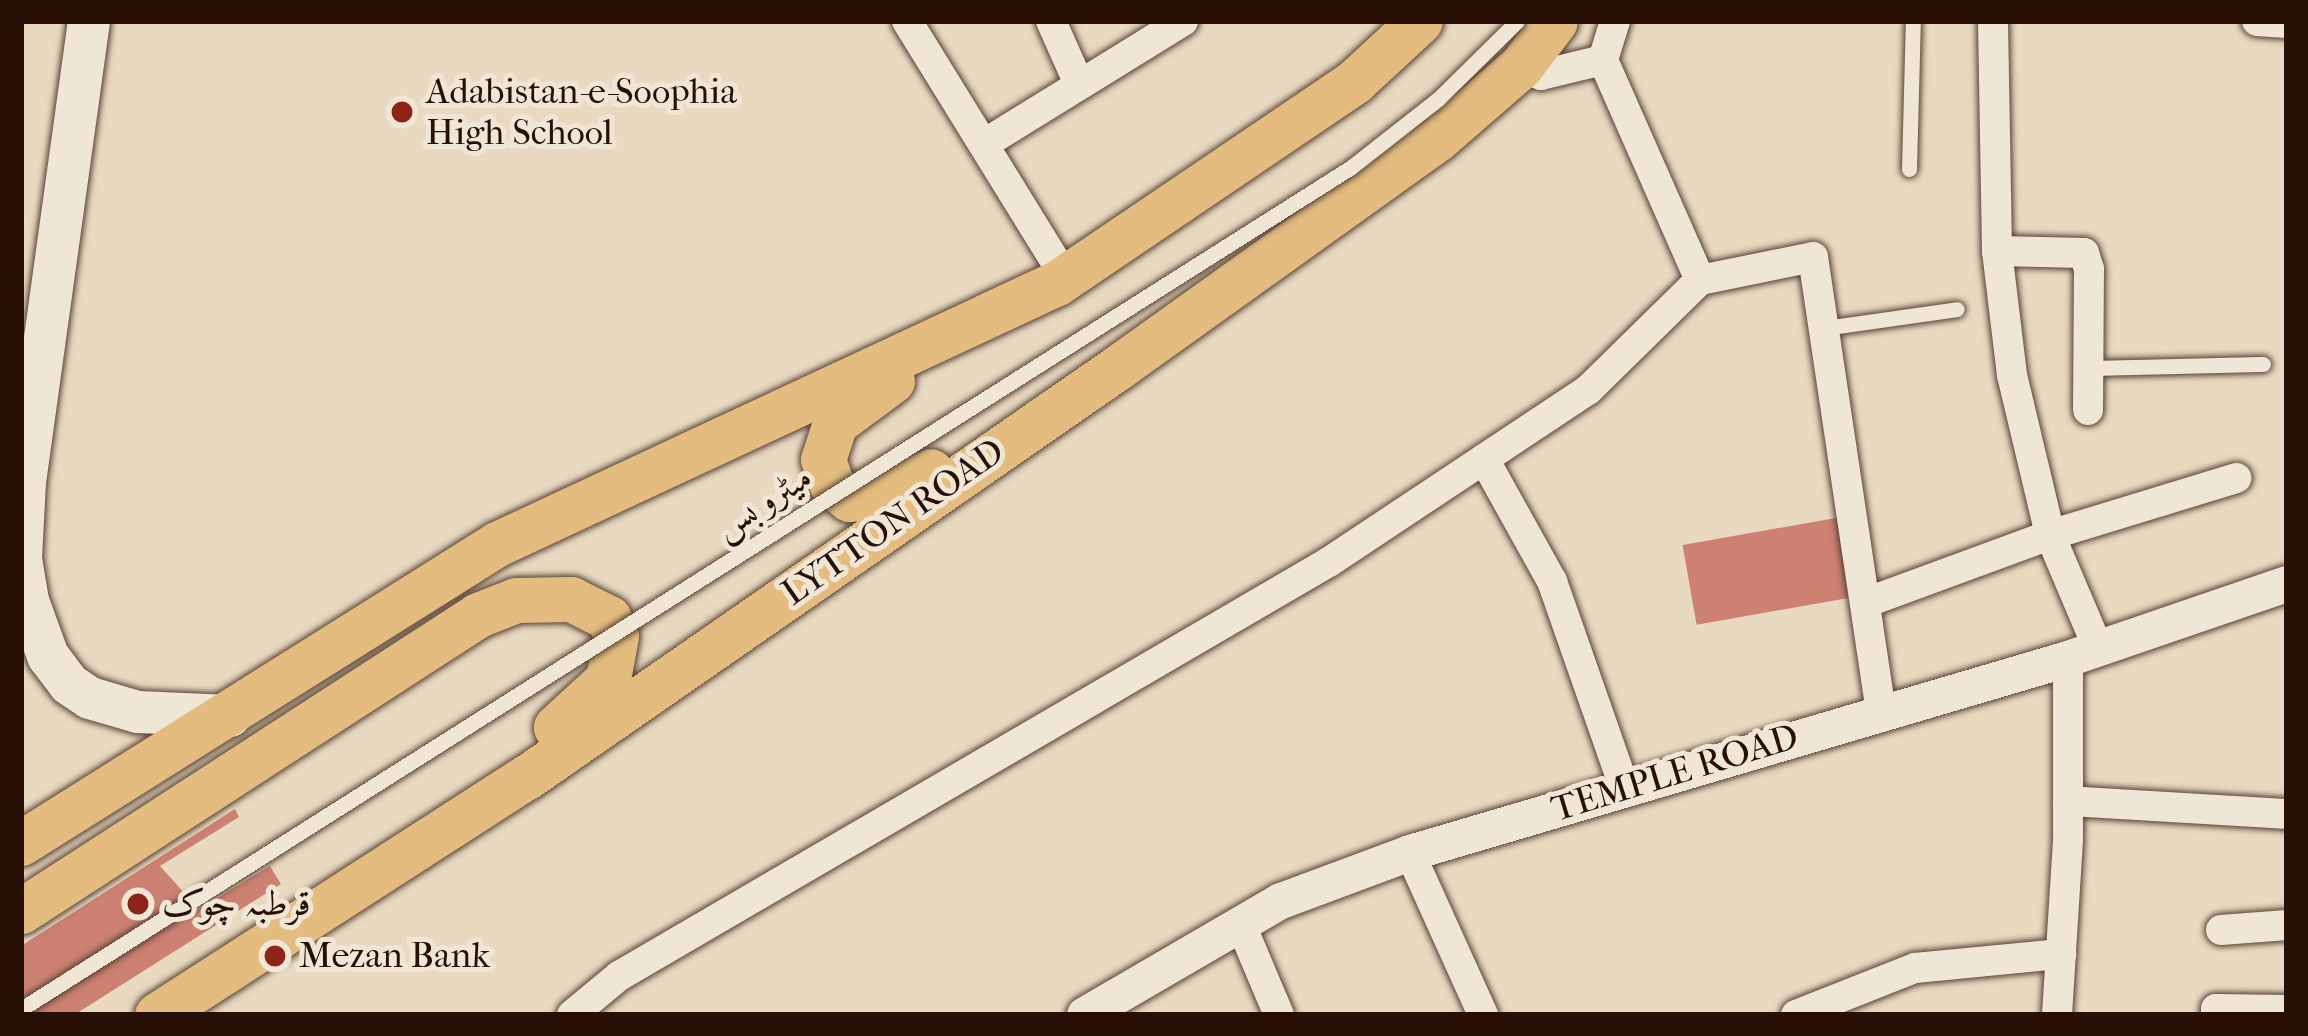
<!DOCTYPE html>
<html>
<head>
<meta charset="utf-8">
<style>
	body { margin:0 }
	#map { position:relative; width:2308px; height:1036px; overflow:hidden; background:#e8d9c0; font-family:"IM FELL French Canon",Amiri,serif }
	div>[style] { position:absolute }
	[style*='--x'] { left:calc(var(--x)*1px); top:calc(var(--y)*1px); width:calc(var(--w)*1px); rotate:calc(var(--a)*1deg) }
	.building>* { inset:0; background:#cd8172; transform-origin:0 0 }
	.roads { filter:drop-shadow(0 0 3px #584235) drop-shadow(0 0 3px #584235) }
	.service>* { height:15px; margin:-7.5px; padding:0 7.5px; transform-origin:7.5px; border-radius:7.5px; background:#f0e6d6 }
	.minor>* { height:30px; margin:-15px; padding:0 15px; transform-origin:15px; border-radius:15px; background:#f0e6d6 }
	.tertiary>* { height:36px; margin:-18px; padding:0 18px; transform-origin:18px; border-radius:18px; background:#f0e6d6 }
	.secondary>* { height:42px; margin:-21px; padding:0 21px; transform-origin:21px; border-radius:21px; background:#f0e6d6 }
	.primary>* { height:45px; margin:-22.5px; padding:0 22.5px; transform-origin:22.5px; border-radius:22.5px; background:#e4bc80 }
	.bridges { filter:drop-shadow(0 0 3px #584235) drop-shadow(0 0 3px #584235) }
	.service-bridge>* { height:15px; margin:-7.5px; padding:0 7.5px; transform-origin:7.5px; border-radius:7.5px; background:#f0e6d6 }
	.dots>* { width:33px; height:33px; translate:-50% -50%; box-sizing:border-box; border:6px solid #f0e6d6; border-radius:50% }
	span { translate:-50% -50%; white-space:nowrap; text-align:center; line-height:1.15; -webkit-text-stroke:10px #f0e6d6; paint-order:stroke }
	.poi-label { font-size:36px; color:#281007 }
	.left { translate:0 -50%; text-align:left }
	.street-label { font-size:36px; color:#281007 }
	.frame { position:absolute; inset:0; border:24px solid #281007; pointer-events:none }
</style>
</head>
<body>
<div id="map">
	<div class="building">
		<div style="left:1847px;top:516px;width:81px;height:167px;rotate:80deg"></div>
		<div style="clip-path:polygon(235px 809px,239px 817px,160px 866px,187px 896px,193px 913px,270px 866px,281px 884px,74px 1015px,21px 1015px,21px 946px)"></div>
	</div>
	<div class="roads">
		<div class="service">
			<div style="--x:1909;--y:169;--w:148;--a:-88.5"></div>
			<div style="--x:1824;--y:328;--w:134;--a:-8.1"></div>
			<div style="--x:2088;--y:368;--w:175;--a:-1.3"></div>
		</div>
		<div class="minor">
			<div style="--x:907;--y:21;--w:301;--a:58.3"></div>
			<div style="--x:1051;--y:21;--w:69;--a:66"></div>
			<div style="--x:1615;--y:21;--w:41;--a:107.1"></div>
			<div style="--x:1603;--y:60;--w:240;--a:66.2"></div>
			<div style="--x:1993;--y:21;--w:230;--a:89"></div>
			<div style="--x:1997;--y:251;--w:125;--a:83.1"></div>
			<div style="--x:2012;--y:375;--w:164;--a:76.6"></div>
			<div style="--x:2050;--y:535;--w:123;--a:67"></div>
			<div style="--x:2257;--y:21;--w:30;--a:4"></div>
			<div style="--x:1521;--y:66;--w:22;--a:24"></div>
			<div style="--x:1541;--y:75;--w:64;--a:-13.6"></div>
			<div style="--x:984;--y:144;--w:234;--a:-31.7"></div>
			<div style="--x:1997;--y:251;--w:87;--a:1.3"></div>
			<div style="--x:2084;--y:253;--w:17;--a:73"></div>
			<div style="--x:2089;--y:269;--w:141;--a:90.4"></div>
			<div style="--x:1484;--y:459;--w:140;--a:60.9"></div>
			<div style="--x:1552;--y:581;--w:218;--a:70.7"></div>
			<div style="--x:1865;--y:603;--w:197;--a:-20.2"></div>
			<div style="--x:2050;--y:535;--w:195;--a:-17"></div>
			<div style="--x:2068;--y:801;--w:219;--a:3.4"></div>
			<div style="--x:1410;--y:853;--w:178;--a:65.7"></div>
			<div style="--x:1241;--y:925;--w:98;--a:67.1"></div>
			<div style="--x:2221;--y:930;--w:66;--a:-4.3"></div>
			<div style="--x:572;--y:1015;--w:61;--a:-39.7"></div>
			<div style="--x:619;--y:976;--w:822;--a:-30.25"></div>
			<div style="--x:1329;--y:562;--w:311;--a:-33.6"></div>
			<div style="--x:1588;--y:390;--w:157;--a:-44.5"></div>
			<div style="--x:1700;--y:280;--w:115;--a:-11.5"></div>
			<div style="--x:1813;--y:257;--w:459;--a:81.5"></div>
			<div style="--x:1796;--y:1015;--w:128;--a:-21.6"></div>
			<div style="--x:1915;--y:968;--w:147;--a:-5.5"></div>
			<div style="--x:2057;--y:1015;--w:176;--a:-86.4"></div>
			<div style="--x:2068;--y:839;--w:180;--a:-90"></div>
			<div style="--x:2216;--y:1015;--w:6;--a:-90"></div>
			<div style="--x:2216;--y:1009;--w:71;--a:0.8"></div>
		</div>
		<div class="tertiary">
			<div style="--x:1085;--y:1015;--w:227;--a:-30.2"></div>
			<div style="--x:1281;--y:901;--w:138;--a:-20.4"></div>
			<div style="--x:1410;--y:853;--w:686;--a:-16.43"></div>
			<div style="--x:2068;--y:659;--w:231;--a:-18.9"></div>
		</div>
		<div class="secondary">
			<div style="--x:89;--y:21;--w:465;--a:97.9"></div>
			<div style="--x:25;--y:482;--w:77;--a:93"></div>
			<div style="--x:21;--y:559;--w:43;--a:80.5"></div>
			<div style="--x:28;--y:601;--w:59;--a:70"></div>
			<div style="--x:48;--y:656;--w:35;--a:53"></div>
			<div style="--x:69;--y:684;--w:25;--a:34"></div>
			<div style="--x:90;--y:698;--w:50;--a:16.3"></div>
			<div style="--x:138;--y:712;--w:92;--a:2.5"></div>
		</div>
		<div class="primary">
			<div style="--x:892;--y:381;--w:71;--a:143.6"></div>
			<div style="--x:835;--y:423;--w:38;--a:108"></div>
			<div style="--x:823;--y:459;--w:28;--a:71"></div>
			<div style="--x:832;--y:485;--w:22;--a:39"></div>
			<div style="--x:849;--y:499;--w:27;--a:-6"></div>
			<div style="--x:876;--y:496;--w:60;--a:-24.4"></div>
			<div style="--x:21;--y:843;--w:562;--a:-32.14"></div>
			<div style="--x:497;--y:544;--w:618;--a:-24.99"></div>
			<div style="--x:1057;--y:283;--w:360;--a:-34.1"></div>
			<div style="--x:1355;--y:81;--w:88;--a:-42.7"></div>
			<div style="--x:21;--y:911;--w:544;--a:-32.93"></div>
			<div style="--x:478;--y:615;--w:41;--a:-21.5"></div>
			<div style="--x:516;--y:600;--w:55;--a:-1"></div>
			<div style="--x:571;--y:599;--w:42;--a:26.6"></div>
			<div style="--x:609;--y:618;--w:19;--a:69"></div>
			<div style="--x:616;--y:636;--w:44;--a:100.5"></div>
			<div style="--x:608;--y:679;--w:71;--a:137.3"></div>
			<div style="--x:157;--y:1015;--w:440;--a:-32.8"></div>
			<div style="--x:527;--y:777;--w:718;--a:-34.73"></div>
			<div style="--x:1117;--y:368;--w:393;--a:-35.6"></div>
			<div style="--x:1437;--y:139;--w:111;--a:-41"></div>
			<div style="--x:1521;--y:66;--w:56;--a:-52.9"></div>
		</div>
	</div>
	<div class="bridges">
		<div class="service-bridge">
			<div style="--x:21;--y:1009;--w:1573;--a:-32.33"></div>
			<div style="--x:1350;--y:168;--w:112;--a:-38.1"></div>
			<div style="--x:1438;--y:99;--w:111;--a:-44.6"></div>
		</div>
	</div>
	<div class="dots">
		<div style="left:402px;top:112px;background:#8f2418"></div>
		<div style="left:138px;top:904px;background:#8f2418"></div>
		<div style="left:275px;top:956px;background:#8f2418"></div>
	</div>
	<div class="poi-label">
		<span class="left" style="left:426px;top:112px">Adabistan-e-Soophia<br>High School</span>
		<span class="left" style="left:162px;top:904px">قرطبہ چوک</span>
		<span class="left" style="left:299px;top:956px">Mezan Bank</span>
	</div>
	<div class="street-label">
		<span style="left:763px;top:502px;rotate:-32deg">میٹرو بس</span>
		<span style="left:893px;top:522px;rotate:-35deg">LYTTON ROAD</span>
		<span style="left:1675px;top:773px;rotate:-17deg">TEMPLE ROAD</span>
	</div>
	<div class="frame"></div>
</div>
</body>
</html>
